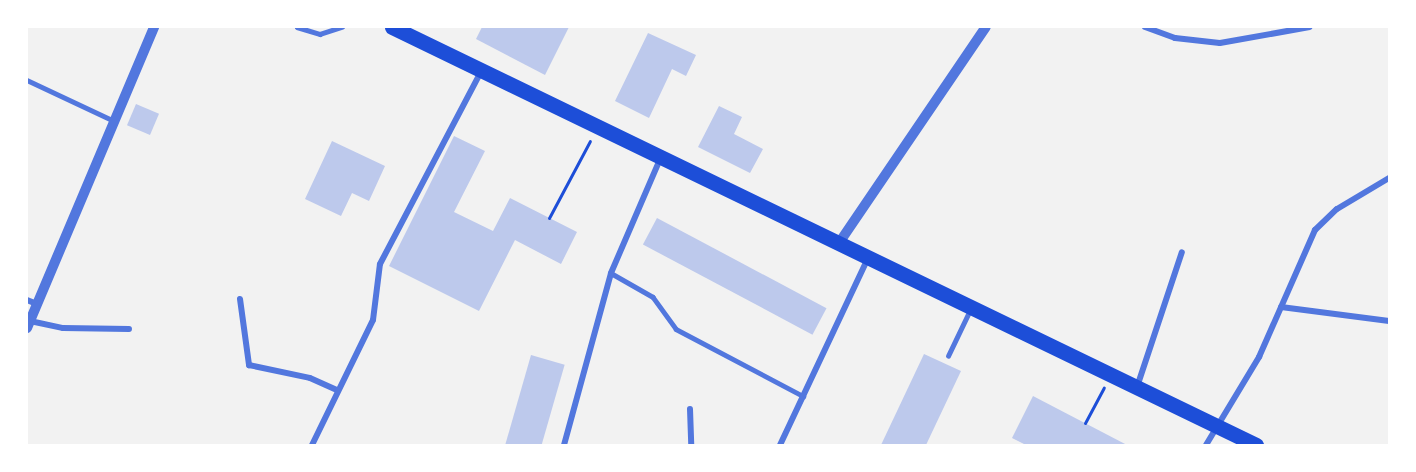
<!DOCTYPE html>
<html>
<head>
<meta charset="utf-8">
<style>
	body { margin:0 }
	#map { position:relative; width:1416px; height:472px; overflow:hidden; background:#f2f2f2; font-family:"Roboto Serif",serif }
	div>[style] { position:absolute }
	[style*='--x'] { left:calc(var(--x)*1px); top:calc(var(--y)*1px); width:calc(var(--w)*1px); rotate:calc(var(--a)*1deg) }
	.building>* { inset:0; background:#bdc9ec; transform-origin:0 0 }
	.path>* { height:3px; margin:-1.5px; padding:0 1.5px; transform-origin:1.5px; border-radius:1.5px; background:#1d4ed8 }
	.service>* { height:4.5px; margin:-2.25px; padding:0 2.25px; transform-origin:2.25px; border-radius:2.25px; background:#5277de }
	.minor>* { height:6px; margin:-3px; padding:0 3px; transform-origin:3px; border-radius:3px; background:#5277de }
	.tertiary>* { height:10px; margin:-5px; padding:0 5px; transform-origin:5px; border-radius:5px; background:#5277de }
	.primary>* { height:15px; margin:-7.5px; padding:0 7.5px; transform-origin:7.5px; border-radius:7.5px; background:#1d4ed8 }
	span { translate:-50% -50%; white-space:nowrap; text-align:center; line-height:1.15; -webkit-text-stroke:4.5px #fff; paint-order:stroke }
	.frame { position:absolute; inset:0; border:28px solid #fff; pointer-events:none }
</style>
</head>
<body>
<div id="map">
	<div class="building">
		<div style="clip-path:polygon(482px 27px,569px 27px,545px 75px,476px 39px)"></div>
		<div style="clip-path:polygon(648px 33px,696px 55px,686px 76px,672px 69px,649px 118px,615px 101px)"></div>
		<div style="left:136px;top:104px;width:25px;height:23px;rotate:23deg"></div>
		<div style="clip-path:polygon(719px 106px,742px 117px,734px 134px,763px 149px,750px 173px,698px 147px)"></div>
		<div style="clip-path:polygon(454px 136px,485px 151px,454px 212px,493px 231px,510px 198px,577px 232px,561px 264px,515px 240px,479px 311px,389px 266px)"></div>
		<div style="clip-path:polygon(332px 141px,385px 166px,369px 201px,352px 193px,341px 216px,305px 199px)"></div>
		<div style="left:657px;top:218px;width:192px;height:30px;rotate:28deg"></div>
		<div style="clip-path:polygon(924px 354px,961px 371px,926px 445px,881px 445px)"></div>
		<div style="left:531px;top:355px;width:35px;height:94px;rotate:16deg"></div>
		<div style="clip-path:polygon(1033px 396px,1127px 445px,1026px 445px,1012px 438px)"></div>
	</div>
	<div class="path">
		<div style="--x:549;--y:218;--w:87;--a:-62"></div>
		<div style="--x:1085;--y:423;--w:40;--a:-62"></div>
	</div>
	<div class="service">
		<div style="--x:297;--y:27;--w:24;--a:17"></div>
		<div style="--x:320;--y:34;--w:23;--a:-18"></div>
		<div style="--x:27;--y:80;--w:96;--a:25.2"></div>
		<div style="--x:611;--y:273;--w:48;--a:29.7"></div>
		<div style="--x:653;--y:297;--w:39;--a:54"></div>
		<div style="--x:676;--y:329;--w:144;--a:27.8"></div>
		<div style="--x:948;--y:356;--w:51;--a:-64.4"></div>
	</div>
	<div class="minor">
		<div style="--x:1145;--y:27;--w:32;--a:20"></div>
		<div style="--x:1175;--y:38;--w:45;--a:6.3"></div>
		<div style="--x:1220;--y:43;--w:91;--a:-10.1"></div>
		<div style="--x:240;--y:299;--w:67;--a:82.2"></div>
		<div style="--x:249;--y:365;--w:62;--a:12"></div>
		<div style="--x:310;--y:378;--w:30;--a:24"></div>
		<div style="--x:27;--y:300;--w:11;--a:22"></div>
		<div style="--x:1281;--y:307;--w:109;--a:7.4"></div>
		<div style="--x:30;--y:321;--w:34;--a:12"></div>
		<div style="--x:63;--y:328;--w:66;--a:0.9"></div>
		<div style="--x:1137;--y:387;--w:142;--a:-71.6"></div>
		<div style="--x:690;--y:409;--w:36;--a:88"></div>
		<div style="--x:312;--y:445;--w:139;--a:-64"></div>
		<div style="--x:373;--y:320;--w:56;--a:-82.9"></div>
		<div style="--x:380;--y:264;--w:217;--a:-62.3"></div>
		<div style="--x:564;--y:445;--w:178;--a:-74.7"></div>
		<div style="--x:611;--y:273;--w:124;--a:-66.7"></div>
		<div style="--x:780;--y:445;--w:207;--a:-64.8"></div>
		<div style="--x:1206;--y:445;--w:103;--a:-58.9"></div>
		<div style="--x:1259;--y:357;--w:139;--a:-66.2"></div>
		<div style="--x:1315;--y:230;--w:30;--a:-44"></div>
		<div style="--x:1337;--y:209;--w:61;--a:-30.8"></div>
	</div>
	<div class="tertiary">
		<div style="--x:839;--y:243;--w:261;--a:-55.8"></div>
		<div style="--x:27;--y:328;--w:327;--a:-67.1"></div>
	</div>
	<div class="primary">
		<div style="--x:392;--y:27;--w:960;--a:25.82"></div>
	</div>
	<div class="frame"></div>
</div>
</body>
</html>
